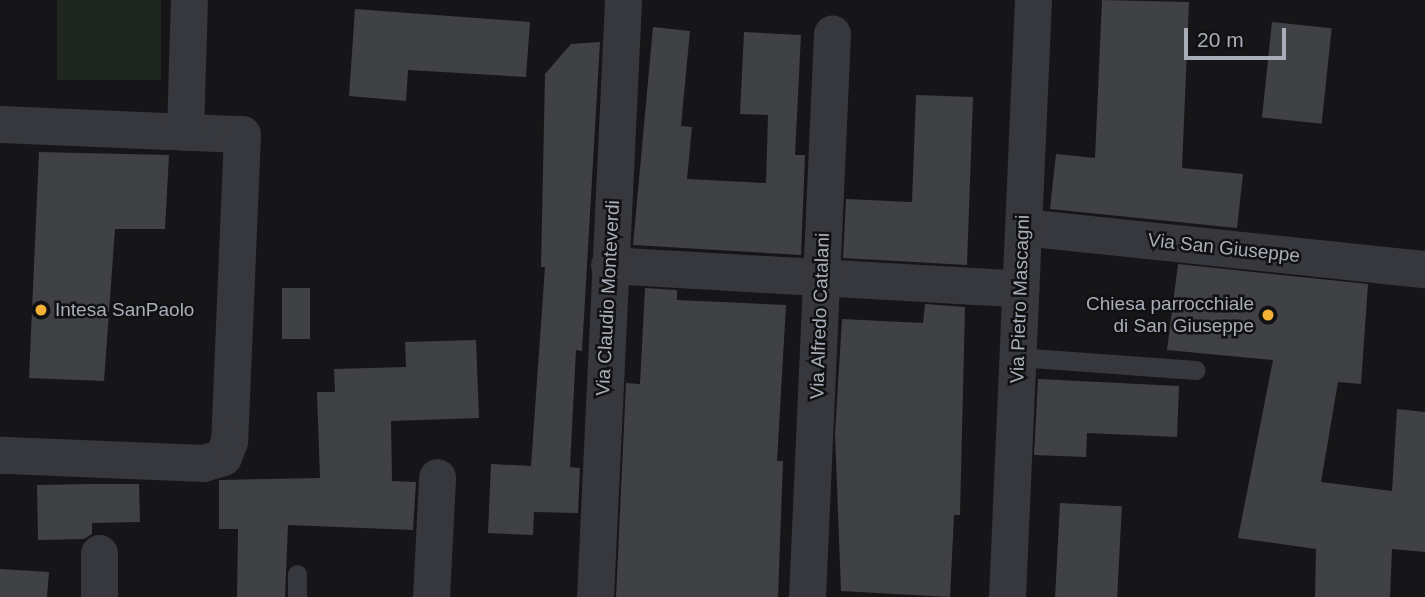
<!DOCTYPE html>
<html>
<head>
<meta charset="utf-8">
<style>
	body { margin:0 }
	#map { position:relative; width:1425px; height:597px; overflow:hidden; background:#161618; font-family:Helvetica,sans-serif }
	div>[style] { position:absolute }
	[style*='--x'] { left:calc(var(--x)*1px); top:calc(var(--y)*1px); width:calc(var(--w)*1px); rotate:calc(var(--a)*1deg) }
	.green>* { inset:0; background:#1e261f; transform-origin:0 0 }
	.building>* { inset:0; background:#404145; transform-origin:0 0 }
	.service>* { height:19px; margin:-9.5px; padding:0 9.5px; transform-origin:9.5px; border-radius:9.5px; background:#37383d }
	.minor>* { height:37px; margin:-18.5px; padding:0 18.5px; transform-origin:18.5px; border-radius:18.5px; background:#37383d }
	.dots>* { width:19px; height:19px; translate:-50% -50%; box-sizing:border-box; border:4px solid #111113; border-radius:50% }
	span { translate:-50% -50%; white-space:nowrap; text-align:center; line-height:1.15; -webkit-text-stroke:5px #111113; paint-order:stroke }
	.street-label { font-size:19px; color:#a8adb8 }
	.poi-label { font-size:19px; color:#a8adb8 }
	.right { translate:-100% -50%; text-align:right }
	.left { translate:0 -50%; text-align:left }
	.scale { position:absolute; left:1184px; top:28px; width:102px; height:32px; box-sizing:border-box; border:4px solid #a8adb8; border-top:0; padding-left:9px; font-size:21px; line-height:24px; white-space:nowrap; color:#a8adb8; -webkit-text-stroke:5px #111113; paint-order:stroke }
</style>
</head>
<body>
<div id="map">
	<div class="green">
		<div style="left:57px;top:0;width:104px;height:80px"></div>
	</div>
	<div class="building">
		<div style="clip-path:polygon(1102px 0,1189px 2px,1182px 168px,1243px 174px,1237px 228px,1050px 209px,1056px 154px,1095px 158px)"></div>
		<div style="clip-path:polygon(355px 9px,530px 22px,526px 77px,408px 70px,406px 101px,349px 96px)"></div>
		<div style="left:1272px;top:22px;width:60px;height:96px;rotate:6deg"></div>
		<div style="clip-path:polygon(653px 27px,690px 31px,681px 126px,692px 127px,687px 179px,766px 183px,768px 115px,740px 114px,744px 32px,801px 35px,795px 155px,805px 155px,801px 255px,633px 245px)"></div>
		<div style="clip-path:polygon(600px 42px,582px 351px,576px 350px,570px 467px,580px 468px,578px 513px,534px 512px,533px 535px,488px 533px,491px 464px,531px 466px,545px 267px,541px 267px,545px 74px,571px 44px)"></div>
		<div style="clip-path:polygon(916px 95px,973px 97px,967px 265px,843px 258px,846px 199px,912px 202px)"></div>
		<div style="clip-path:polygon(39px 152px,169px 155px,165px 229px,115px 229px,104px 381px,29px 378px)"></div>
		<div style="clip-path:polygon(1178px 264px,1368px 284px,1361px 384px,1338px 382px,1321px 482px,1392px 491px,1397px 409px,1425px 412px,1425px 552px,1392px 549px,1390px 597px,1315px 597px,1316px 549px,1238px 538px,1273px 360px,1167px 350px)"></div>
		<div style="left:282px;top:288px;width:28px;height:51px"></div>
		<div style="clip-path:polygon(645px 288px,677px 290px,677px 300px,786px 305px,777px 461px,783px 461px,778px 597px,616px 597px,626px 383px,640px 384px)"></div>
		<div style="clip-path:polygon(925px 304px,965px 307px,960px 515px,954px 515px,950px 597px,841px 591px,835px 434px,842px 319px,923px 323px)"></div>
		<div style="clip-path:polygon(476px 340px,479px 418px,391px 421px,392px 481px,416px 482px,413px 530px,288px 525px,285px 597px,237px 597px,238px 529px,219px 529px,219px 480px,320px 478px,317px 392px,335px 392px,334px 369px,406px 367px,405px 342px)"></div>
		<div style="clip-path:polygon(1038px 379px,1179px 386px,1177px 437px,1087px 433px,1086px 457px,1034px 455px)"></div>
		<div style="clip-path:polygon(91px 484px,139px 484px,140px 522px,92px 523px,92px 534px,84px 539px,38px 540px,37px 485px)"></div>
		<div style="left:1060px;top:503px;width:62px;height:94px;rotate:3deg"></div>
		<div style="clip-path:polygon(0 569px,49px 572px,47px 597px,0 597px)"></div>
	</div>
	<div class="service">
		<div style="--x:1018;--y:357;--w:178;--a:4.2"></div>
		<div style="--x:297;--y:574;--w:23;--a:90"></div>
	</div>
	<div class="minor">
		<div style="--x:0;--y:124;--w:242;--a:2.4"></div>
		<div style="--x:242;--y:134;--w:307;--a:92.4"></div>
		<div style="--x:229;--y:441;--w:17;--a:111"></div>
		<div style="--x:223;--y:457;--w:21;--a:163"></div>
		<div style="--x:203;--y:463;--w:203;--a:-177.7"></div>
		<div style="--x:185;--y:132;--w:132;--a:-88.3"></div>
		<div style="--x:1023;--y:227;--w:404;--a:6"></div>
		<div style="--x:609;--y:265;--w:412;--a:3.3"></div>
		<div style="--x:99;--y:597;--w:44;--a:-90"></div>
		<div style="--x:431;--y:597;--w:120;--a:-87.1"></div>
		<div style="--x:595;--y:597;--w:598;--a:-87.31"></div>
		<div style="--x:807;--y:597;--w:564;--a:-87.46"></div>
		<div style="--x:1007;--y:597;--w:598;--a:-87.51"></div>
	</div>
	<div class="dots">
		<div style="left:41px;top:310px;background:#f2b134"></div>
		<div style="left:1268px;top:315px;background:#f2b134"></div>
	</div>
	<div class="street-label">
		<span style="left:1224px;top:248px;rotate:6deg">Via San Giuseppe</span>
		<span style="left:608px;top:298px;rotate:-87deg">Via Claudio Monteverdi</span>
		<span style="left:1020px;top:299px;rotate:-88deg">Via Pietro Mascagni</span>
		<span style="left:820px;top:316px;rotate:-88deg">Via Alfredo Catalani</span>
	</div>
	<div class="poi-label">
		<span class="right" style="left:1254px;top:315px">Chiesa parrocchiale<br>di San Giuseppe</span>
		<span class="left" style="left:55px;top:310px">Intesa SanPaolo</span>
	</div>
	<div class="scale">20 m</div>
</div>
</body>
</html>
